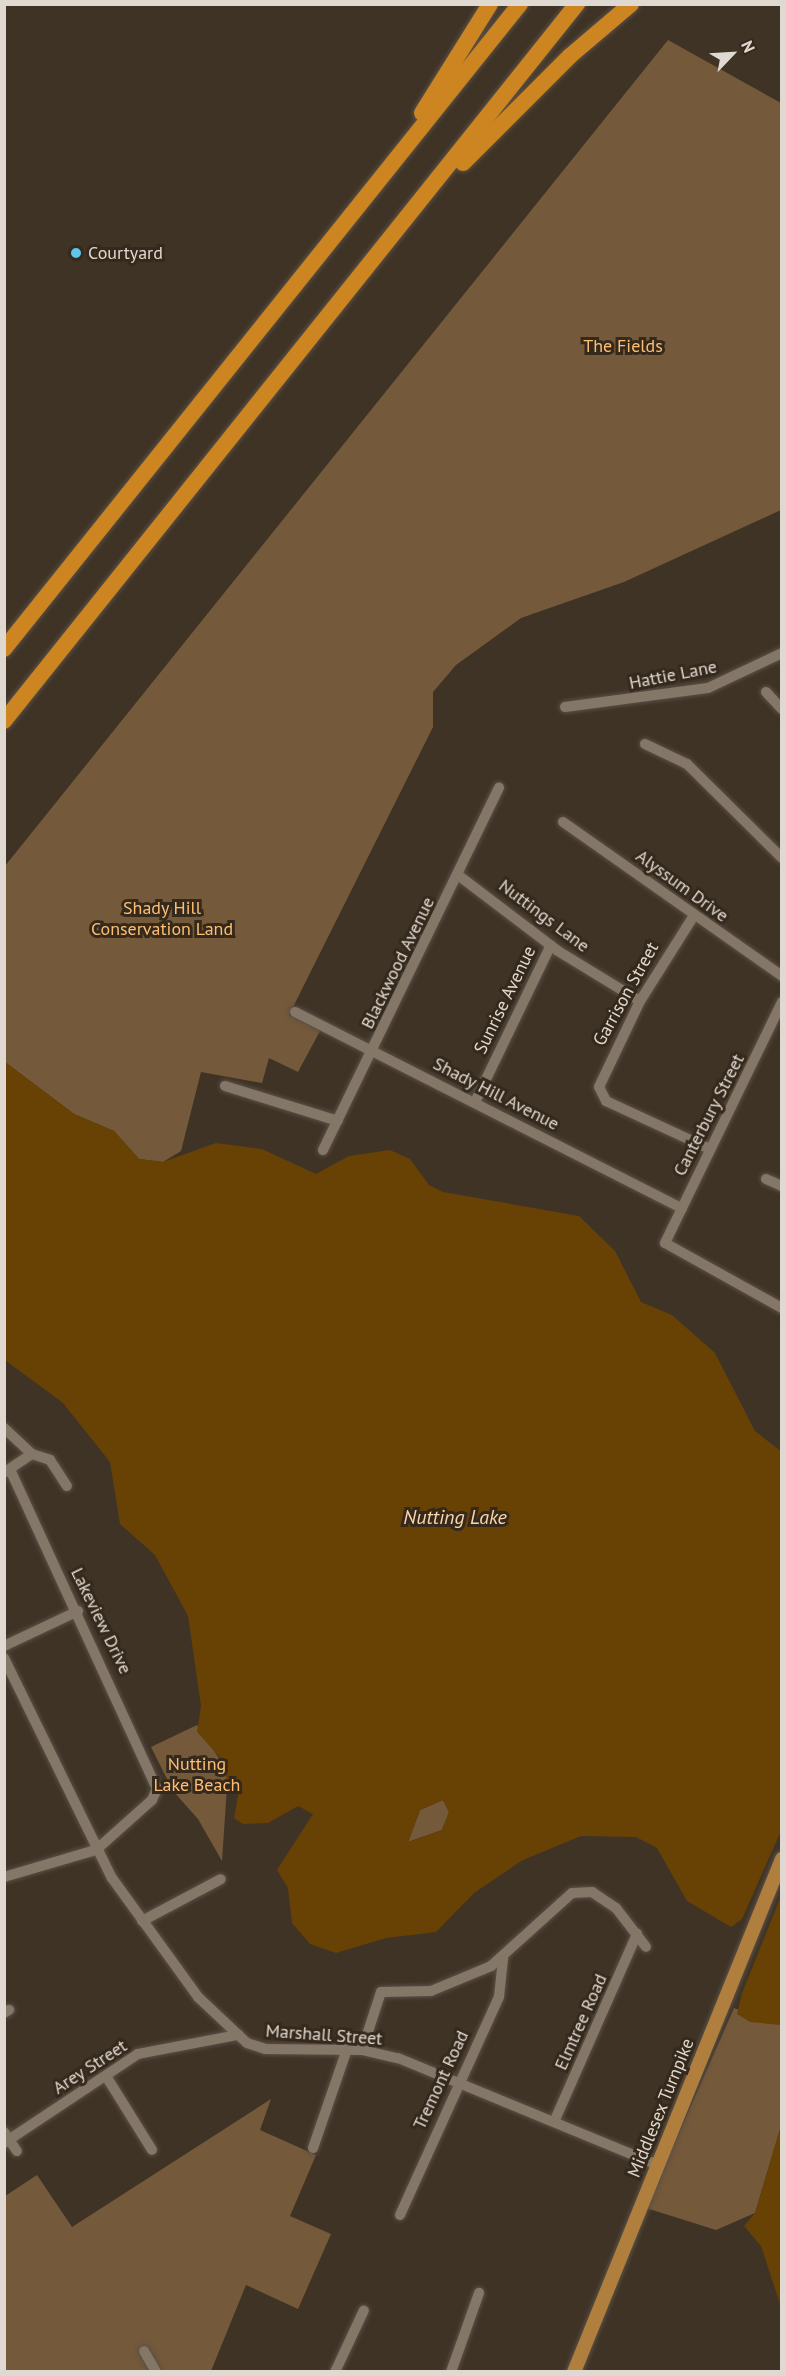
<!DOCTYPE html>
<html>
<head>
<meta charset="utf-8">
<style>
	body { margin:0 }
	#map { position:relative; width:786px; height:2376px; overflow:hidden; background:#3f3326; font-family:"PT Sans",sans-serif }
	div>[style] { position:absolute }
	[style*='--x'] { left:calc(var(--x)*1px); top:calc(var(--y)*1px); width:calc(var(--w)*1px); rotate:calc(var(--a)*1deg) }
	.green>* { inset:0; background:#74593b }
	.water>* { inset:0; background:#684105 }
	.roads { filter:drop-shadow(0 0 2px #5a5045) drop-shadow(0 0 2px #5a5045) }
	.minor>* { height:10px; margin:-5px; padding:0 5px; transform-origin:5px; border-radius:5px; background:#857768 }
	.major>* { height:14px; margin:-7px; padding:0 7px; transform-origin:7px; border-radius:7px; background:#b07f3d }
	.highway>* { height:16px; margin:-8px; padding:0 8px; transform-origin:8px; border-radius:8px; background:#cc8520 }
	.dots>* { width:16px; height:16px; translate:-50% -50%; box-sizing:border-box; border:3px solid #35291c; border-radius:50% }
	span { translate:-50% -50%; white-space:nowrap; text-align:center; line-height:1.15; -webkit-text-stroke:6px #35291c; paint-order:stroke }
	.poi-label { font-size:18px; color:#e0d9d1 }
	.left { translate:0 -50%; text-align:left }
	.park-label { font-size:18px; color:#febf75 }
	.street-label { font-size:18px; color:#e0d9d1 }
	.water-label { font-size:20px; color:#fcd6ab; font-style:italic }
	.frame { position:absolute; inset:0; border:6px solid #e0d9d1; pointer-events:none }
	.north { position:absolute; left:702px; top:24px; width:60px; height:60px; -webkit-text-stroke:4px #35291c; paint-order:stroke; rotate:65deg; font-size:16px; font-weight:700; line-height:24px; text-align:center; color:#e0d9d1 }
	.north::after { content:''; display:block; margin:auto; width:21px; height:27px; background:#e0d9d1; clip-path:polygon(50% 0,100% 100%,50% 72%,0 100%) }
</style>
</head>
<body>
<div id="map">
	<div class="green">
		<div style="clip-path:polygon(668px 40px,781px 103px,781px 510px,624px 582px,521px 618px,456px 665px,433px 692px,433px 727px,289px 1015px,320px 1031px,298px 1072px,269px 1058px,262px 1083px,201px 1072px,181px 1151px,163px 1162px,139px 1159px,114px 1131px,74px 1114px,5px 1062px,5px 866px)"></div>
		<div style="clip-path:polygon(197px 1725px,228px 1772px,222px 1861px,198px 1819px,173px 1791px,151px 1747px)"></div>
		<div style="clip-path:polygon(443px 1800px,449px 1812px,442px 1830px,408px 1842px,420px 1810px)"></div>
		<div style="clip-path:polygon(734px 2008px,781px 2025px,781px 2126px,755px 2213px,716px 2230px,646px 2208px)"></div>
		<div style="clip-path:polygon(271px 2099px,260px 2130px,316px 2155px,290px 2216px,331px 2234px,298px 2309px,246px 2285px,211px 2371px,5px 2372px,5px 2196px,37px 2175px,72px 2227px)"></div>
	</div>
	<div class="water">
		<div style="clip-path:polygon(evenodd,5px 1062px,74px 1114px,114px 1131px,139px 1159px,163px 1162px,216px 1143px,262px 1149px,316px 1174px,349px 1156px,390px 1150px,410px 1159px,429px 1185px,443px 1192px,579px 1216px,615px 1251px,641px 1302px,672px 1315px,715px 1353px,755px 1431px,782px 1452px,781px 1831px,742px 1919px,731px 1927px,687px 1901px,657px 1848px,636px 1837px,581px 1836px,523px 1860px,474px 1893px,436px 1932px,386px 1938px,336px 1953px,310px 1944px,292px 1923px,288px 1888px,277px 1870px,313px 1814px,298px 1806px,268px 1823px,243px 1824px,234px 1818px,239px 1791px,226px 1778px,225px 1763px,197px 1732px,201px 1706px,188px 1616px,155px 1555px,120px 1524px,110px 1462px,63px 1403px,5px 1360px,5px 1062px,443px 1800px,449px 1812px,442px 1830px,408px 1842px,420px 1810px,443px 1800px)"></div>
		<div style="clip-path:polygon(781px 1896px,781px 2025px,750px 2022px,737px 2014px,742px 1993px)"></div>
		<div style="clip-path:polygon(781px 2126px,781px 2307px,761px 2246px,744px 2226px,755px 2213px)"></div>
	</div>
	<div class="roads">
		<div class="minor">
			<div style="--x:766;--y:692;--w:23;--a:47"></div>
			<div style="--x:565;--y:707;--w:144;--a:-7.6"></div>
			<div style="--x:708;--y:688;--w:82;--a:-25.3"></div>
			<div style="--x:645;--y:744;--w:47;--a:25.5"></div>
			<div style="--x:687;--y:764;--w:134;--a:44.7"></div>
			<div style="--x:563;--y:822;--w:268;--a:35.1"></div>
			<div style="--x:458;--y:875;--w:126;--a:37.2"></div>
			<div style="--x:558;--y:951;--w:96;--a:31.4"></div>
			<div style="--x:693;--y:917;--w:99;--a:122.2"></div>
			<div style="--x:640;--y:1001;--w:95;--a:115.5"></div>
			<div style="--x:599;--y:1087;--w:16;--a:63"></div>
			<div style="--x:606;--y:1101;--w:115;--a:24.8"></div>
			<div style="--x:782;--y:1002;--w:268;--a:115.9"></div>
			<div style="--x:665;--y:1243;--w:134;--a:29.1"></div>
			<div style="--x:295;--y:1012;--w:434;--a:26.9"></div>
			<div style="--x:225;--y:1086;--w:118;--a:17.2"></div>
			<div style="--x:475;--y:1102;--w:174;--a:-64.2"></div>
			<div style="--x:323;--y:1150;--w:403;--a:-64.1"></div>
			<div style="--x:766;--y:1179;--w:17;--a:24"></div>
			<div style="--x:4;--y:1428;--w:38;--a:43"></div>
			<div style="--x:32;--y:1454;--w:19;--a:18"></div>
			<div style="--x:50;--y:1460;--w:31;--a:57"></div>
			<div style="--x:5;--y:1472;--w:32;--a:-34"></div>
			<div style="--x:4;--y:1646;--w:82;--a:-25.3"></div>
			<div style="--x:4;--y:1658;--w:245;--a:63.9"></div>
			<div style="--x:112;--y:1878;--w:147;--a:54.1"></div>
			<div style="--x:198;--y:1997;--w:67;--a:43.2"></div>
			<div style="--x:247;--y:2043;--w:19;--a:18"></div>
			<div style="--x:265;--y:2049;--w:97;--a:0.6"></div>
			<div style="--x:362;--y:2050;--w:37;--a:13"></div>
			<div style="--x:398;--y:2058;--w:280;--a:22.4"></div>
			<div style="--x:4;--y:1877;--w:96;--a:-16.4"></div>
			<div style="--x:96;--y:1850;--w:75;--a:-41.8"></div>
			<div style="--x:152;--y:1800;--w:12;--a:-66"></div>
			<div style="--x:157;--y:1789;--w:351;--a:-114.7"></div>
			<div style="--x:142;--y:1921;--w:89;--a:-28"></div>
			<div style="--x:4;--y:2013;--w:6;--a:-31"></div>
			<div style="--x:362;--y:2050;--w:61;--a:-71.9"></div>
			<div style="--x:381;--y:1992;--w:50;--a:-1.1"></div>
			<div style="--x:431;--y:1991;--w:65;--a:-22.6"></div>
			<div style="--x:491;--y:1966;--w:109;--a:-42"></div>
			<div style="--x:572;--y:1893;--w:20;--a:-3"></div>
			<div style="--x:592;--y:1892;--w:29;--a:34"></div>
			<div style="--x:616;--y:1908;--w:49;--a:52.4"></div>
			<div style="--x:106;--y:2076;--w:87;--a:58.1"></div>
			<div style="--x:554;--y:2122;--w:206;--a:-66.2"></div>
			<div style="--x:4;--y:2132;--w:23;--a:56"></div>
			<div style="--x:4;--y:2143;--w:161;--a:-33.6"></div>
			<div style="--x:138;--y:2054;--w:102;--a:-10.8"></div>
			<div style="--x:313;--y:2148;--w:105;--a:-71"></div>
			<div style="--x:400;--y:2215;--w:239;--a:-65.6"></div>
			<div style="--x:499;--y:1997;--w:39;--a:-84"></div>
			<div style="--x:144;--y:2351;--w:24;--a:60"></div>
			<div style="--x:335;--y:2372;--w:68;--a:-64.9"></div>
			<div style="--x:451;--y:2372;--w:84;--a:-70.5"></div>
		</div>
		<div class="major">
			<div style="--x:574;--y:2372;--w:554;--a:-67.93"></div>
		</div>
		<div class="highway">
			<div style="--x:422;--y:113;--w:128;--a:-58"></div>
			<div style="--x:463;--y:163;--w:151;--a:-45"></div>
			<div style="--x:570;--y:56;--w:80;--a:-40.4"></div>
			<div style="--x:4;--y:649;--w:826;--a:-51.34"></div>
			<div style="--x:4;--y:721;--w:918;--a:-51.37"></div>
		</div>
	</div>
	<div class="dots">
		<div style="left:76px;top:253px;background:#5cc7e8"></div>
	</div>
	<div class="poi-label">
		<span class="left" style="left:88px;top:253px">Courtyard</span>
	</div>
	<div class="park-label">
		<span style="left:623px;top:346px">The Fields</span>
		<span style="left:162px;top:919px">Shady Hill<br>Conservation Land</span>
		<span style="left:197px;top:1775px">Nutting<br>Lake Beach</span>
	</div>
	<div class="street-label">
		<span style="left:673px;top:675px;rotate:-11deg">Hattie Lane</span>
		<span style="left:682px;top:886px;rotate:36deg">Alyssum Drive</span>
		<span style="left:544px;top:916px;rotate:37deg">Nuttings Lane</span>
		<span style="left:398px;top:963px;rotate:-64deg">Blackwood Avenue</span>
		<span style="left:626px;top:994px;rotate:-61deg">Garrison Street</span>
		<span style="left:505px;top:1000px;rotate:-64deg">Sunrise Avenue</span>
		<span style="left:496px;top:1094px;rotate:27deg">Shady Hill Avenue</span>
		<span style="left:709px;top:1115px;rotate:-63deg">Canterbury Street</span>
		<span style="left:101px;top:1621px;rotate:64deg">Lakeview Drive</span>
		<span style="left:581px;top:2022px;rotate:-66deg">Elmtree Road</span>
		<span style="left:324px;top:2035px;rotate:4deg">Marshall Street</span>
		<span style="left:90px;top:2067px;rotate:-33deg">Arey Street</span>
		<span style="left:441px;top:2080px;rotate:-65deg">Tremont Road</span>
		<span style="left:661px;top:2108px;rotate:-68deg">Middlesex Turnpike</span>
	</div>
	<div class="water-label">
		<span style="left:455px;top:1517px">Nutting Lake</span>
	</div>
	<div class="frame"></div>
	<div class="north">N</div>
</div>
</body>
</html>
